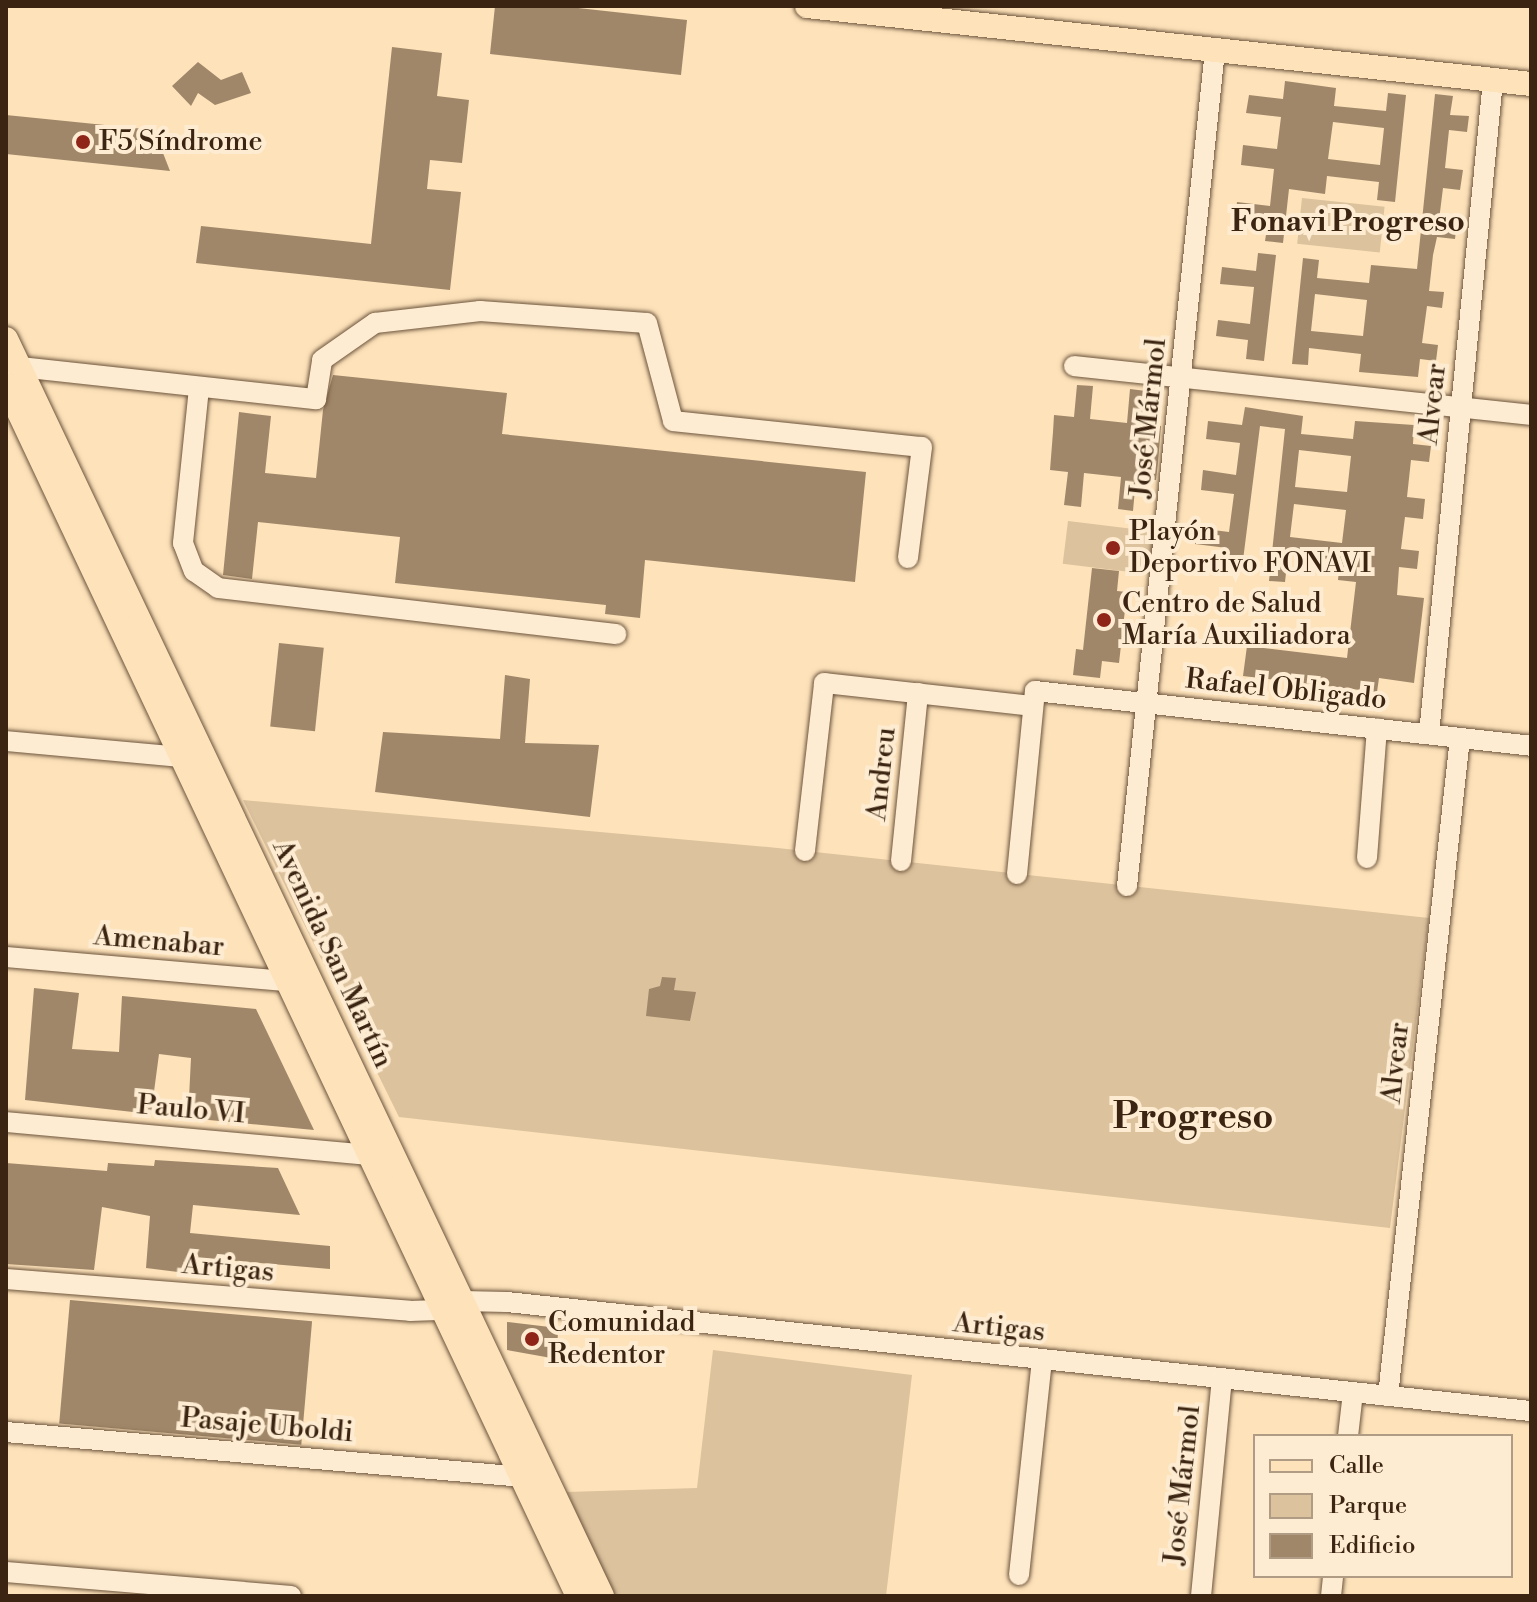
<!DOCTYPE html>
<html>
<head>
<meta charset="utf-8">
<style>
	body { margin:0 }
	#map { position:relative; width:1537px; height:1602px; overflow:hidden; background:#fde2ba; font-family:"Libre Bodoni",serif }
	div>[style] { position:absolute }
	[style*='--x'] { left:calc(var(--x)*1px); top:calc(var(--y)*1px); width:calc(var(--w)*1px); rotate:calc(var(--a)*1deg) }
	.green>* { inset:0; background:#dcc29d; transform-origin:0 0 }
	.building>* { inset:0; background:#a08769; transform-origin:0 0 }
	.roads { filter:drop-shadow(0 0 2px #6c543c) drop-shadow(0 0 2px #6c543c) }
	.minor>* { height:20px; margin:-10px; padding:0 10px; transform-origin:10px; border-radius:10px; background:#feecd2 }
	.major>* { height:24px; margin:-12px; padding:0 12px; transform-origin:12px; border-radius:12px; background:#fde2ba }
	.dots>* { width:22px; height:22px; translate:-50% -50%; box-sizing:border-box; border:4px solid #feecd2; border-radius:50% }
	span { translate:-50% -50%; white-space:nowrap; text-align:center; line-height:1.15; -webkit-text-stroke:8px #feecd2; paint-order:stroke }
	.poi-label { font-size:28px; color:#3b2512 }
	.left { translate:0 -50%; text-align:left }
	.street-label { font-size:28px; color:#3b2512 }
	.neighbourhood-label { font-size:30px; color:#3b2512; font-weight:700 }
	.district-label { font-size:36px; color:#3b2512; font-weight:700 }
	.frame { position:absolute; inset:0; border:8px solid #3b2512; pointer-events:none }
	.legend { position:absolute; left:1253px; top:1434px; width:260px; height:144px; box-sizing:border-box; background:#feecd2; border:2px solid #b09c85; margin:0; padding:10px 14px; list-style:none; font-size:24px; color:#3b2512 }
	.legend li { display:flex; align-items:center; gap:16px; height:40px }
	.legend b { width:40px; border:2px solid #b09c85 }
</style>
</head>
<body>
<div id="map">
	<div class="green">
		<div style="left:1302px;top:198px;width:83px;height:46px;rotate:6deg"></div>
		<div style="left:1068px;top:521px;width:95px;height:43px;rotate:7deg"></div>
		<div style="clip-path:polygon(243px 800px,768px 847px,1429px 918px,1390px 1228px,399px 1117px)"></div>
		<div style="clip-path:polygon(713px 1350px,912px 1375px,886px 1596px,613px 1596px,567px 1492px,697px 1488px)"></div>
	</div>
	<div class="building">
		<div style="clip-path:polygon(495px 6px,560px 6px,687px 20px,681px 75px,490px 54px)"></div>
		<div style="clip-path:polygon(392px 47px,442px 53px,437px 96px,469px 100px,462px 163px,430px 160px,427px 189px,461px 192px,450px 290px,196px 263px,201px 226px,371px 244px)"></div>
		<div style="clip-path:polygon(198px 62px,221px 80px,242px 72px,251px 93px,215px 105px,198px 93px,191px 106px,172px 86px)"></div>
		<div style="clip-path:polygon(evenodd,1285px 81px,1336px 88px,1334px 106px,1386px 111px,1388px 93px,1406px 95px,1395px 202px,1377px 200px,1379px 182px,1327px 176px,1325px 194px,1289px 189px,1283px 243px,1265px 241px,1268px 222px,1235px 218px,1237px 202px,1270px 206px,1274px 169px,1241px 165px,1243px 145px,1277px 149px,1281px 117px,1246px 113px,1249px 95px,1283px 99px,1285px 81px,1333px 122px,1384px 128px,1380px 165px,1328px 159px,1333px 122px)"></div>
		<div style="clip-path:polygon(evenodd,1435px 94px,1453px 96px,1450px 115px,1469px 116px,1467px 132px,1449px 130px,1445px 168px,1463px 170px,1460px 190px,1443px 188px,1439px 220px,1457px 221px,1455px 239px,1437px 237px,1433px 255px,1429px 291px,1444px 292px,1442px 308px,1427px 306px,1422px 343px,1438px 345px,1436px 361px,1420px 359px,1418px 377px,1359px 372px,1361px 354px,1309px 348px,1308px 365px,1292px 364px,1303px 258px,1319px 260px,1317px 278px,1369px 283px,1371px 265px,1417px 269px,1435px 94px,1315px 294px,1367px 300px,1363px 336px,1311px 331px,1315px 294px)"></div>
		<div style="clip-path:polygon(6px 115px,154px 130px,170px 171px,6px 154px)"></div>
		<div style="clip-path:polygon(1258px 253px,1276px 255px,1264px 361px,1246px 359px,1248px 340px,1216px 336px,1218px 320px,1250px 324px,1254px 287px,1220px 284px,1222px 267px,1256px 271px)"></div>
		<div style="clip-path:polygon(333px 375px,507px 393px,502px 434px,866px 472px,855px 582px,645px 560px,640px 618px,605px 614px,606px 605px,395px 583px,400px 537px,258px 522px,252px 579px,223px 575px,239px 412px,271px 416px,265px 473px,316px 478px,323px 410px)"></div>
		<div style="clip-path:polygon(1077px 385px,1093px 386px,1090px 419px,1127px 423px,1130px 389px,1146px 391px,1143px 424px,1161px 426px,1158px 463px,1156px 480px,1136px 478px,1133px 511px,1118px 509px,1121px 477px,1084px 473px,1081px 507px,1064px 505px,1068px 472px,1050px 470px,1053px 432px,1054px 415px,1074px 417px)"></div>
		<div style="clip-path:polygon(evenodd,1245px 407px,1303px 416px,1301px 434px,1353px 439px,1355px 421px,1414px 425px,1413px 444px,1431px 446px,1429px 462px,1411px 460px,1407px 497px,1425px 499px,1423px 519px,1405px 517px,1401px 549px,1419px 551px,1417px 569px,1399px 567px,1397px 595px,1424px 598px,1414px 683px,1379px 678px,1377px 692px,1243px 676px,1247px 646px,1347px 658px,1356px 582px,1338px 580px,1340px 560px,1288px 555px,1285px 582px,1269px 581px,1285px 429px,1260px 426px,1242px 568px,1225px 566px,1227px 548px,1195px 544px,1197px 528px,1229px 532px,1234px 494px,1201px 490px,1203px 470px,1236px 475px,1240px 443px,1206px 439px,1208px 421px,1242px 425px,1245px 407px,1299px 450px,1351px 456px,1347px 492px,1295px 487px,1299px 450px,1245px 407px,1294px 504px,1346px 510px,1342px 543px,1290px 537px,1294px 504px)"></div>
		<div style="clip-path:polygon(1092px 568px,1119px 571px,1117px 591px,1127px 592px,1119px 663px,1102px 661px,1100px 678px,1073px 675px,1076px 649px,1083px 650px)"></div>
		<div style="left:279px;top:643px;width:45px;height:84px;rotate:6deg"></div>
		<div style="clip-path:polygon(505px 675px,530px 679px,525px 743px,599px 745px,590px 817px,375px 792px,383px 732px,500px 739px)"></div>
		<div style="clip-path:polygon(662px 977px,676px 978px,674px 990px,696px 992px,690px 1021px,646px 1016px,649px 989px,660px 986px)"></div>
		<div style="clip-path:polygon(34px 988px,79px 993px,72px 1049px,119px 1052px,122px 996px,256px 1009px,314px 1130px,188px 1118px,191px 1058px,159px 1054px,151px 1114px,25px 1100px)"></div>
		<div style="clip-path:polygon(155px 1160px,278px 1168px,300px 1215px,193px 1205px,190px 1233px,330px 1246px,330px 1269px,188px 1257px,186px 1273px,146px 1268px,150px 1216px,102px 1207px,94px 1270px,6px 1264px,6px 1163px,107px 1171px,108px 1163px,154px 1166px)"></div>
		<div style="left:70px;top:1300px;width:243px;height:124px;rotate:5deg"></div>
		<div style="clip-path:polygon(507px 1322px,558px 1328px,557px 1359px,507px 1350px)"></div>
	</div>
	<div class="roads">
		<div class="minor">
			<div style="--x:1074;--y:366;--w:460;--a:6.1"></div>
			<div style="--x:6;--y:373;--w:15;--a:-23"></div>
			<div style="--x:20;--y:367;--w:298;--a:6.2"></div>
			<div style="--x:316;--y:399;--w:39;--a:-81"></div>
			<div style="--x:322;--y:360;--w:65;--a:-34.9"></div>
			<div style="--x:375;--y:323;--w:106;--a:-6.5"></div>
			<div style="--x:480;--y:311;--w:167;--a:4.1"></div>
			<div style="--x:647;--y:323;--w:101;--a:75.1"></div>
			<div style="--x:673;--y:421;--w:250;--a:6"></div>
			<div style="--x:922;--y:447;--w:112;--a:97.2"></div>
			<div style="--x:199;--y:388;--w:156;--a:95.9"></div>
			<div style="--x:183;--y:543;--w:30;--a:69"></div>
			<div style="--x:194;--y:571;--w:29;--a:35"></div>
			<div style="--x:218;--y:588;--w:401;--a:6.6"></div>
			<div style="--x:1429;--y:734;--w:657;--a:-84.41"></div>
			<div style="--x:6;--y:741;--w:188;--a:5.2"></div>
			<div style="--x:805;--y:851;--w:169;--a:-83.5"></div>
			<div style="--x:824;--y:683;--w:210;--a:6.3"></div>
			<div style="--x:1367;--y:858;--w:130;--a:-85.6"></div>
			<div style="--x:901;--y:861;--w:169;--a:-84.2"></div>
			<div style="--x:1017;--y:874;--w:184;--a:-84.4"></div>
			<div style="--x:1035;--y:691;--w:499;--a:6.3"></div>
			<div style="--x:1127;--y:886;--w:841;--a:-83.99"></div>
			<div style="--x:6;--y:957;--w:283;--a:4.9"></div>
			<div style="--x:288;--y:981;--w:14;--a:-17"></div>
			<div style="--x:6;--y:1122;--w:366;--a:5.2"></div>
			<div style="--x:6;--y:1279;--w:405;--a:4.5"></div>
			<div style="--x:410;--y:1311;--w:35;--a:-2"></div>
			<div style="--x:445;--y:1310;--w:19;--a:-28"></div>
			<div style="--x:462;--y:1301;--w:45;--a:1.3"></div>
			<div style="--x:507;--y:1302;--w:1030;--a:6.08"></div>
			<div style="--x:1388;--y:1396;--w:662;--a:-83.76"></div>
			<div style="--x:6;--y:1432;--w:519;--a:4.97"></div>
			<div style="--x:1348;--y:1436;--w:44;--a:-83.5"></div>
			<div style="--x:6;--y:1572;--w:286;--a:4.8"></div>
			<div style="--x:1019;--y:1575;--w:216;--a:-83.9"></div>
			<div style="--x:1201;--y:1596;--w:218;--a:-84.5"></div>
			<div style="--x:1331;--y:1596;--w:20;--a:-84"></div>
		</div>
		<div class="major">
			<div style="--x:807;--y:6;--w:728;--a:6.15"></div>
			<div style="--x:6;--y:339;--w:1391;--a:64.63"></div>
			<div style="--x:6;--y:385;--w:1339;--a:64.72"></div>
		</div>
	</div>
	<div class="dots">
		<div style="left:83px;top:142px;background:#8f2418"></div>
		<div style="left:1113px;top:548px;background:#8f2418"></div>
		<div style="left:1104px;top:620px;background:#8f2418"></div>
		<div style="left:532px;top:1339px;background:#8f2418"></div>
	</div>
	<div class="poi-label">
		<span class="left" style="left:99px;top:142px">F5 Síndrome</span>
		<span class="left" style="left:1129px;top:548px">Playón<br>Deportivo FONAVI</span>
		<span class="left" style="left:1122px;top:620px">Centro de Salud<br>María Auxiliadora</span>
		<span class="left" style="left:548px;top:1339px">Comunidad<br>Redentor</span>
	</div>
	<div class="street-label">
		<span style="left:1433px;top:404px;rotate:-84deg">Alvear</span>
		<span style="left:1149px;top:418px;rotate:-84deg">José Mármol</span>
		<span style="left:1286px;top:690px;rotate:6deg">Rafael Obligado</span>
		<span style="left:882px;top:774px;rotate:-84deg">Andreu</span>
		<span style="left:159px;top:942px;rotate:5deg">Amenabar</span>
		<span style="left:332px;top:954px;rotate:65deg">Avenida San Martín</span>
		<span style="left:1396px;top:1063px;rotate:-84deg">Alvear</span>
		<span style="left:191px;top:1110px;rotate:5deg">Paulo VI</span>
		<span style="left:228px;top:1269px;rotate:5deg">Artigas</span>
		<span style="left:999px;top:1328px;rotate:6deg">Artigas</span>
		<span style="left:267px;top:1426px;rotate:5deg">Pasaje Uboldi</span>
		<span style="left:1183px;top:1485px;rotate:-84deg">José Mármol</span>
	</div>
	<div class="neighbourhood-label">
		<span style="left:1348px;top:222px">Fonavi Progreso</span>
	</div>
	<div class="district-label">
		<span style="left:1193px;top:1118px">Progreso</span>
	</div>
	<div class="frame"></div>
	<ul class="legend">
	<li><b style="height:10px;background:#fde2ba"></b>Calle</li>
	<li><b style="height:22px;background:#dcc29d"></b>Parque</li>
	<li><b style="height:22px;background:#a08769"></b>Edificio</li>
	</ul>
</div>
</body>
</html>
